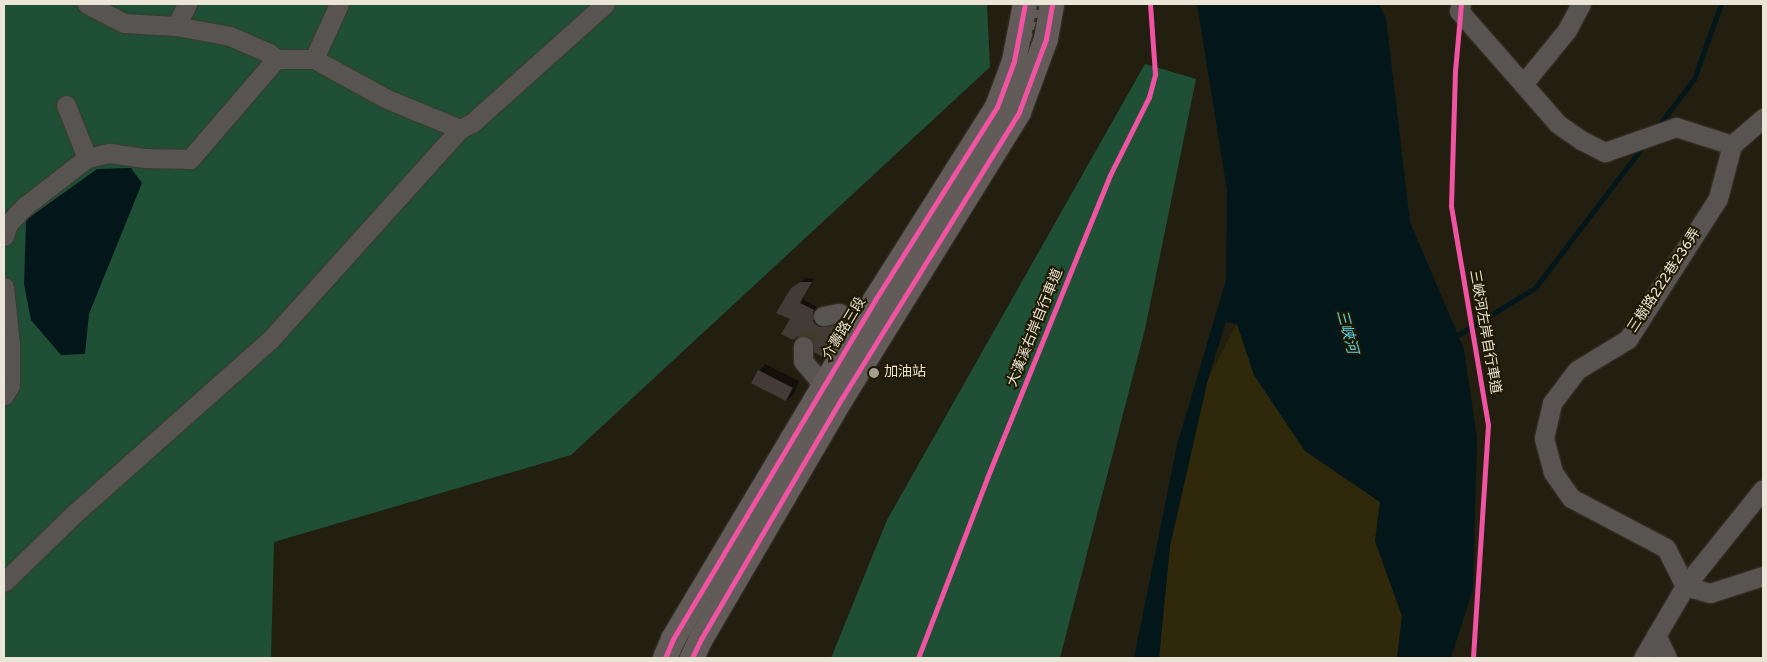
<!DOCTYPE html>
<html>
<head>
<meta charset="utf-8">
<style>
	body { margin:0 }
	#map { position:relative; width:1767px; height:662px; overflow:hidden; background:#221e10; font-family:Overpass,"Noto Sans TC",sans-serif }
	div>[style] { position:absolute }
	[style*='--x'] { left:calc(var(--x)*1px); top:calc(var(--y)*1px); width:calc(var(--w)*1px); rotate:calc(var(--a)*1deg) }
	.green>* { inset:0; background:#1f5035 }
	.sand>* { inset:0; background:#30280a }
	.water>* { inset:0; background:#03171a }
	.shadow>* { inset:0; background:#0007 }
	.stream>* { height:4.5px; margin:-2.25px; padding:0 2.25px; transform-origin:2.25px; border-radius:2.25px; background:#03171a }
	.building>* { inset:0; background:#433b36; transform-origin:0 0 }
	.minor-tunnel>* { height:19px; margin-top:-9.5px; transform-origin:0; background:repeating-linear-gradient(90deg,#403c2e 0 19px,transparent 0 28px) }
	.roads { filter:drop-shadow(0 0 1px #3c392d) drop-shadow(0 0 1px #3c392d) }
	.minor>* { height:19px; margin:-9.5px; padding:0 9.5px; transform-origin:9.5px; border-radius:9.5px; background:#585451 }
	.major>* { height:24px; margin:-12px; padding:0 12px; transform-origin:12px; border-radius:12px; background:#625b5a }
	.rail>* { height:4px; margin-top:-2px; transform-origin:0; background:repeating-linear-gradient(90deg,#605c57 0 8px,transparent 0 12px) }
	.cycleway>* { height:5px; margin:-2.5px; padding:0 2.5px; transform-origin:2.5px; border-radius:2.5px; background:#f153a3 }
	.dots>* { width:14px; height:14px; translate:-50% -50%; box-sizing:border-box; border:2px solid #201901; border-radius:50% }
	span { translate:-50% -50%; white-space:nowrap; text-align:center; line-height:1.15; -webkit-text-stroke:4px #201901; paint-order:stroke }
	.street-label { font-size:14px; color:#eae5d6 }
	.poi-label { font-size:14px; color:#eae5d6 }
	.left { translate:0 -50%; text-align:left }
	.water-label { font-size:15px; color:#5cd3e8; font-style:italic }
	.frame { position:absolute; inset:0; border:5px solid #eae5d6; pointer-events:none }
</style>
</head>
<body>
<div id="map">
	<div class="green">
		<div style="clip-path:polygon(4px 4px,987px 4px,990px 67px,571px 455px,274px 542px,271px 658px,4px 658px)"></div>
		<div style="clip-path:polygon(1145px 64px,1196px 79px,1145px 329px,1060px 658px,831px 658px,887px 520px)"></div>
	</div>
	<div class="sand">
		<div style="clip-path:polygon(1237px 323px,1254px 375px,1305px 451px,1380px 502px,1375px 541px,1402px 616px,1397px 658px,1159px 658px,1170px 546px,1208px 379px)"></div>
	</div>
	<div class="water">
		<div style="clip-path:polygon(1197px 4px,1379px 4px,1386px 18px,1410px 222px,1464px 349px,1477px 438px,1473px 589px,1451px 658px,1397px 658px,1402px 616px,1375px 541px,1380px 502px,1305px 451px,1254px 375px,1237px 324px,1226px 322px,1208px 379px,1170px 546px,1159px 658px,1134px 658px,1177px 445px,1226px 280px,1227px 190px)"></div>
		<div style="clip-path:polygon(131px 168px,142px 183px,89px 314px,85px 354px,61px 355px,31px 320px,24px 284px,26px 220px,97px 169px)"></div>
	</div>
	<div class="shadow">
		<div style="clip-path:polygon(805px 278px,814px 279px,803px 299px,817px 307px,815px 313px,845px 323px,826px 352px,814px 340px,792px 289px)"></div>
		<div style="clip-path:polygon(765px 364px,799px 381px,794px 394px,787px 400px,759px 371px)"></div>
	</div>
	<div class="stream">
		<div style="--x:1658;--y:126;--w:59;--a:-52.5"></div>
		<div style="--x:1694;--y:79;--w:80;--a:-70.2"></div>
		<div style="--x:1453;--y:338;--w:96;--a:-31.4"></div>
		<div style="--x:1535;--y:288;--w:178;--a:-52.7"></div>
	</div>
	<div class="building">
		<div style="clip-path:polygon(800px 282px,812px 282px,800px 303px,814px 310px,812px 318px,815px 324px,820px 327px,837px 325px,843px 327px,823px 357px,814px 352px,813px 341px,808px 336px,798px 336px,793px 340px,781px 334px,790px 319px,776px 313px,791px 288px)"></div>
		<div style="left:758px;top:370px;width:39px;height:15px;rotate:27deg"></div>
	</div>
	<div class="minor-tunnel">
		<div style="--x:803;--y:346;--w:36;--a:-56"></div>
	</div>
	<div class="roads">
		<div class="minor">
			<div style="--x:87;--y:4;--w:42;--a:27.2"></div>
			<div style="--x:124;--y:23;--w:52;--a:3.3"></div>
			<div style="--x:176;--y:26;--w:55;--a:10.5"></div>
			<div style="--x:230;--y:36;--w:43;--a:23.6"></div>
			<div style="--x:269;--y:53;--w:9;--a:41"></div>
			<div style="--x:276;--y:59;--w:38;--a:0"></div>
			<div style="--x:314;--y:59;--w:83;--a:28.7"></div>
			<div style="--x:387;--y:99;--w:79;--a:22.3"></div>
			<div style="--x:1461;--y:4;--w:7;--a:106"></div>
			<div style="--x:1459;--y:11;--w:150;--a:48.8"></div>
			<div style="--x:1558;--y:124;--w:28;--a:35"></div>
			<div style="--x:1581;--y:140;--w:27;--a:27"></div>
			<div style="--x:1605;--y:152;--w:75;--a:-19.4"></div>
			<div style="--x:1676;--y:127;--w:59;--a:17.8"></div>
			<div style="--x:176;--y:26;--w:25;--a:-63"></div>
			<div style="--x:314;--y:59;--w:60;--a:-65.6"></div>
			<div style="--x:1523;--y:84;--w:70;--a:-50.8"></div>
			<div style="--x:1567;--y:30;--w:30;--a:-62"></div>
			<div style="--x:66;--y:105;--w:57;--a:68.4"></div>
			<div style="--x:4;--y:236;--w:13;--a:-72"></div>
			<div style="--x:8;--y:224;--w:25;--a:-47"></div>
			<div style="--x:25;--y:206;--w:78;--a:-37.7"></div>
			<div style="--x:87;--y:158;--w:23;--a:-13"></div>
			<div style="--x:109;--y:153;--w:37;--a:8"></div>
			<div style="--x:146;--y:158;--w:44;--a:1.3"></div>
			<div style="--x:190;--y:159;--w:132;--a:-49.3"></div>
			<div style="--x:4;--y:287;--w:57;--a:84"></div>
			<div style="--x:10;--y:344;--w:41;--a:90"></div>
			<div style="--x:10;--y:385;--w:12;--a:121"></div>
			<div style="--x:823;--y:316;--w:16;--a:-11"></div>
			<div style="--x:839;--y:313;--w:25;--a:27"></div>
			<div style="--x:803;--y:346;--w:15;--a:90"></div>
			<div style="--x:803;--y:361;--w:33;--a:50"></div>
			<div style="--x:4;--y:582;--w:99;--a:-44.2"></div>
			<div style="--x:75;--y:513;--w:261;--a:-41.6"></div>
			<div style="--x:270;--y:340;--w:284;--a:-48"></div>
			<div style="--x:460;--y:129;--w:13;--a:-27"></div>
			<div style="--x:472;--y:123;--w:178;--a:-41.8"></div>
			<div style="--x:1685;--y:586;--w:42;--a:-116.6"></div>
			<div style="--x:1666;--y:548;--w:107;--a:-152.2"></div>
			<div style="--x:1571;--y:498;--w:32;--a:-125"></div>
			<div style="--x:1553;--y:472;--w:35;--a:-105"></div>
			<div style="--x:1544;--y:438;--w:36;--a:-77"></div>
			<div style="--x:1552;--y:403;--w:41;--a:-52.9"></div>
			<div style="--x:1577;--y:370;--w:60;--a:-31.3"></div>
			<div style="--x:1628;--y:339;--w:167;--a:-57.4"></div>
			<div style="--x:1718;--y:198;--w:55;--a:-75.2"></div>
			<div style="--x:1732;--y:145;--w:41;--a:-41.1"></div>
			<div style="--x:1685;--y:586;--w:26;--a:16"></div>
			<div style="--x:1710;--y:593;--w:56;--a:-17.8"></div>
			<div style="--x:1656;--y:635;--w:25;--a:64"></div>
			<div style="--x:1643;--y:658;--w:83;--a:-59.7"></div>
			<div style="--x:1685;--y:586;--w:124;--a:-51.2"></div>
		</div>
		<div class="major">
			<div style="--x:665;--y:658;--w:21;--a:-67"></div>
			<div style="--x:673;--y:639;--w:395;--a:-59.2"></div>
			<div style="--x:875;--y:300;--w:228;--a:-57.7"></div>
			<div style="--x:997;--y:107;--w:49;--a:-69.7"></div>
			<div style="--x:1014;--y:61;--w:58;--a:-79.1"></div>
			<div style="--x:692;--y:658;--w:21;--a:-65"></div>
			<div style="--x:701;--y:639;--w:279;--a:-59.7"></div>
			<div style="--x:842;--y:398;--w:336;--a:-58.2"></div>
			<div style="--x:1019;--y:112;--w:78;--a:-69.7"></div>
			<div style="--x:1046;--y:39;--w:36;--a:-80"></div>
		</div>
	</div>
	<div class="rail">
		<div style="--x:675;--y:658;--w:60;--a:-63.4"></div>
		<div style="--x:702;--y:604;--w:583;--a:-58.68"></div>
		<div style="--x:1005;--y:106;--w:45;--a:-68"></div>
		<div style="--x:1022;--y:64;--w:62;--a:-74.2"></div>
		<div style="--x:686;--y:658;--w:55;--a:-63.9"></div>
		<div style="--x:710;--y:609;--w:585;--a:-58.83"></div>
		<div style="--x:1013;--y:108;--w:67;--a:-68"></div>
		<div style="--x:1038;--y:46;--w:43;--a:-76.6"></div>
	</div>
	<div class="cycleway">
		<div style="--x:1461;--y:4;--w:67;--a:95.1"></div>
		<div style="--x:1455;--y:71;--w:135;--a:91.7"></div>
		<div style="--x:1451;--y:206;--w:222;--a:80.4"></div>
		<div style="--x:1488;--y:425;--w:233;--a:93.7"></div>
		<div style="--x:665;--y:658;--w:21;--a:-67"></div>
		<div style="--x:673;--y:639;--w:395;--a:-59.2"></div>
		<div style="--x:875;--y:300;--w:228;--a:-57.7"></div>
		<div style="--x:997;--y:107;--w:49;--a:-69.7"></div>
		<div style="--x:1014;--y:61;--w:58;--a:-79.1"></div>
		<div style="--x:692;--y:658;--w:21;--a:-65"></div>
		<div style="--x:701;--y:639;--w:279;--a:-59.7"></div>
		<div style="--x:842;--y:398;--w:336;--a:-58.2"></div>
		<div style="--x:1019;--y:112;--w:78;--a:-69.7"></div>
		<div style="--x:1046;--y:39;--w:36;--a:-80"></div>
		<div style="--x:918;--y:658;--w:193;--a:-69"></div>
		<div style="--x:987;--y:478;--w:327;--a:-67.9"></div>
		<div style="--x:1110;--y:175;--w:87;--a:-63.4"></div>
		<div style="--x:1149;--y:97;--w:24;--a:-75"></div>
		<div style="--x:1155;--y:74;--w:70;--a:-94.1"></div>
	</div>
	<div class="dots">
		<div style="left:874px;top:373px;background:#a49f91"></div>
	</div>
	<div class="street-label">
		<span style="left:1665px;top:281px;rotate:-57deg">三樹路222巷236弄</span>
		<span style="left:1036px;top:328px;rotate:-68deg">大漢溪右岸自行車道</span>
		<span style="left:845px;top:329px;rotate:-59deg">介壽路三段</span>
		<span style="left:1484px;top:332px;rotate:80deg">三峽河左岸自行車道</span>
	</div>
	<div class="poi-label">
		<span class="left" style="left:884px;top:373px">加油站</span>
	</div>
	<div class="water-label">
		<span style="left:1346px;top:332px;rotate:75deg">三峽河</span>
	</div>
	<div class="frame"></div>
</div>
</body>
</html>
